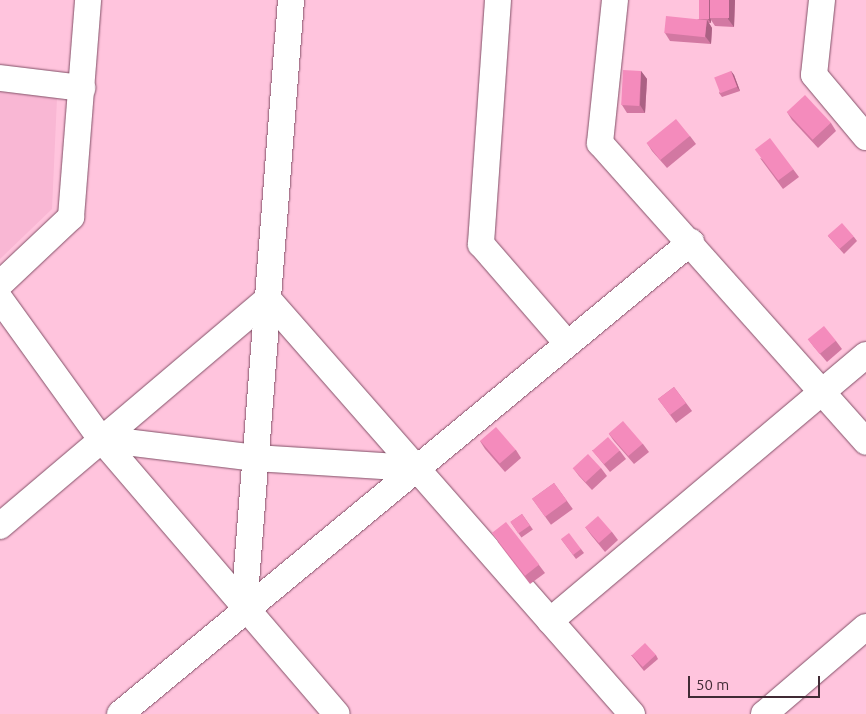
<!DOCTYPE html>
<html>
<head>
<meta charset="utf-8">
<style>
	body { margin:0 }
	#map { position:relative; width:866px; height:714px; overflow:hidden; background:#ffc4dd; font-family:Ubuntu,sans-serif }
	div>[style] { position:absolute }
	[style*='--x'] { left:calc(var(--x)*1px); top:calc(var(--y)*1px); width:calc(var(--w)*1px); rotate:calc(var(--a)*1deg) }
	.built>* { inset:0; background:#f9b7d4 }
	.roads { filter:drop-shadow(0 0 1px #825067) drop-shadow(0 0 1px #825067) }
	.minor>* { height:26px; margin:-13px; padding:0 13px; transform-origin:13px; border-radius:13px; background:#fff }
	.wall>* { inset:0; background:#d278a2; transform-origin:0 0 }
	.shaded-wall>* { inset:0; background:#ab6184 }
	.building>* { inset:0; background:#f48bbc; transform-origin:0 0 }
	span { translate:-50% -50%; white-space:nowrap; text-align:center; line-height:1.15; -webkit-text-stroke:4px #ffc4dd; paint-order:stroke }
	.scale { position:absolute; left:688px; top:676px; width:132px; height:22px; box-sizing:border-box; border:2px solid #402a34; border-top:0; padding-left:6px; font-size:15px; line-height:18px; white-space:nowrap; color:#402a34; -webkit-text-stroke:4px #ffc4dd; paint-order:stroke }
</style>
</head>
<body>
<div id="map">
	<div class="built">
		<div style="clip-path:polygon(0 92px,57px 98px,52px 209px,0 259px)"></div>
	</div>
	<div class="roads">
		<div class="minor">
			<div style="--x:498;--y:0;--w:245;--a:94"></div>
			<div style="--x:481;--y:244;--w:130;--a:49.1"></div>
			<div style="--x:615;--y:0;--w:144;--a:96"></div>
			<div style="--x:600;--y:143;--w:400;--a:48.3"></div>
			<div style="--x:822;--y:0;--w:75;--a:96.1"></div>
			<div style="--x:814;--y:75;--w:81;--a:50"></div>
			<div style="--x:0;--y:78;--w:83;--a:7"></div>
			<div style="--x:0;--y:284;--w:98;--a:-43.3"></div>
			<div style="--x:71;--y:217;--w:218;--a:-85.5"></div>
			<div style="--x:0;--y:299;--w:173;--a:54.2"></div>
			<div style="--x:101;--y:439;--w:362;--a:49.4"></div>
			<div style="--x:101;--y:439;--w:156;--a:7"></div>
			<div style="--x:256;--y:458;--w:161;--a:3.6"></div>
			<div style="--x:0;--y:526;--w:351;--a:-40.3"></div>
			<div style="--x:268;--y:299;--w:552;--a:48.75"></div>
			<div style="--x:244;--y:608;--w:610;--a:-85.58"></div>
			<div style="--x:550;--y:621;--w:413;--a:-40.1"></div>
			<div style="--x:120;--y:714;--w:741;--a:-39.58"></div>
			<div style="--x:764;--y:714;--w:134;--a:-40.5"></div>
		</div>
	</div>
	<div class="wall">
		<div style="clip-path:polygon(699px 0,710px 0,710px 1px,710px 0,735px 0,734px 27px,715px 26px,711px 20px,711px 23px,709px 23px,712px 28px,711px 44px,670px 41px,665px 33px,699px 19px)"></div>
		<div style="clip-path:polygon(641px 71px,647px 79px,645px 113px,627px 113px,622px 105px)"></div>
		<div style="clip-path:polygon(731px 71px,734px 75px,740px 91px,722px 97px,719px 93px)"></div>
		<div style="clip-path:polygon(787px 112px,831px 123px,836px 131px,818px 148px,792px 120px)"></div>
		<div style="clip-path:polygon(690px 136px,696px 144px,667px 168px,652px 151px,647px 143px)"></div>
		<div style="clip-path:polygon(760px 158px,793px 169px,799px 177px,783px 189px)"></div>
		<div style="clip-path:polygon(828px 236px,854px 237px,857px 241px,844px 254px)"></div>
		<div style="clip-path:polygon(808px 339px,836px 341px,842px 349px,827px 362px,814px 347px)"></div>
		<div style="left:674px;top:387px;width:30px;height:20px;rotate:53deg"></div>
		<div style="clip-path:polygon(609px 434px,643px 444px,649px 452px,634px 464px,614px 441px)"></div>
		<div style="clip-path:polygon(480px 441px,516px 450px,521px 458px,505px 472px,485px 449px)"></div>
		<div style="clip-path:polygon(592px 450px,620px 451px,626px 459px,610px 472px)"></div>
		<div style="clip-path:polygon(573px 468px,601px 468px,607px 476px,592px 490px,579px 476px)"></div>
		<div style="left:554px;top:483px;width:32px;height:27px;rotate:54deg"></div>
		<div style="left:522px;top:514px;width:19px;height:14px;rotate:55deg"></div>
		<div style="clip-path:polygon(585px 527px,612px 532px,618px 540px,605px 552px,591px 535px)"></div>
		<div style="clip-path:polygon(561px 539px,581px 549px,584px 553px,576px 559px)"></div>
		<div style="clip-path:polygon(497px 541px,539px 565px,545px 573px,530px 584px)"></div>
		<div style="clip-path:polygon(631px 655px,656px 655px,658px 659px,644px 671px)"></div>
	</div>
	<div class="shaded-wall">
		<div style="clip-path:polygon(709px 0,710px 0,711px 3px,710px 18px,711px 20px,711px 23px,708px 19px)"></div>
		<div style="clip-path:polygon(729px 0,735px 0,734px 27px,728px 19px)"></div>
		<div style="clip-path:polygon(707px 20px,712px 28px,711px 44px,705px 36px)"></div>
		<div style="clip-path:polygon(641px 71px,647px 79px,645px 113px,640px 105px)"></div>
		<div style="clip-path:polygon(731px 71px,734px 75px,740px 91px,737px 87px)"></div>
	</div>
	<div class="building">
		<div style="left:699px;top:0;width:10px;height:19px"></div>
		<div style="left:710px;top:0;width:19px;height:18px"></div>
		<div style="left:666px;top:16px;width:41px;height:17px;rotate:6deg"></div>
		<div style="left:623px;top:70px;width:18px;height:35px;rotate:3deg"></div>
		<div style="left:731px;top:71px;width:17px;height:18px;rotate:69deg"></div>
		<div style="left:805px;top:95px;width:38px;height:25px;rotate:47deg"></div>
		<div style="left:676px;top:119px;width:22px;height:38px;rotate:51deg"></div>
		<div style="left:770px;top:138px;width:39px;height:19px;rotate:53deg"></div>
		<div style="left:842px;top:223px;width:18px;height:19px;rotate:49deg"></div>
		<div style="left:824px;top:326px;width:19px;height:21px;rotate:51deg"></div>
		<div style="left:674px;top:387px;width:20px;height:20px;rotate:53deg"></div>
		<div style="left:623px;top:421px;width:30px;height:19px;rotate:49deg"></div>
		<div style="left:496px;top:427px;width:30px;height:21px;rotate:49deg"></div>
		<div style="left:608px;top:437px;width:18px;height:21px;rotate:49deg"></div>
		<div style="left:588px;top:454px;width:19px;height:21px;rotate:47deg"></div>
		<div style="left:554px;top:483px;width:22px;height:27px;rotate:54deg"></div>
		<div style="left:522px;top:514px;width:14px;height:14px;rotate:56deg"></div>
		<div style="left:598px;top:516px;width:21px;height:17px;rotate:49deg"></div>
		<div style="left:506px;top:522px;width:54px;height:18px;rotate:52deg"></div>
		<div style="left:569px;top:533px;width:20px;height:10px;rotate:53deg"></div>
		<div style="left:645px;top:643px;width:16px;height:18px;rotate:47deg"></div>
	</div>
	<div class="scale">50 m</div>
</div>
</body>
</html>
